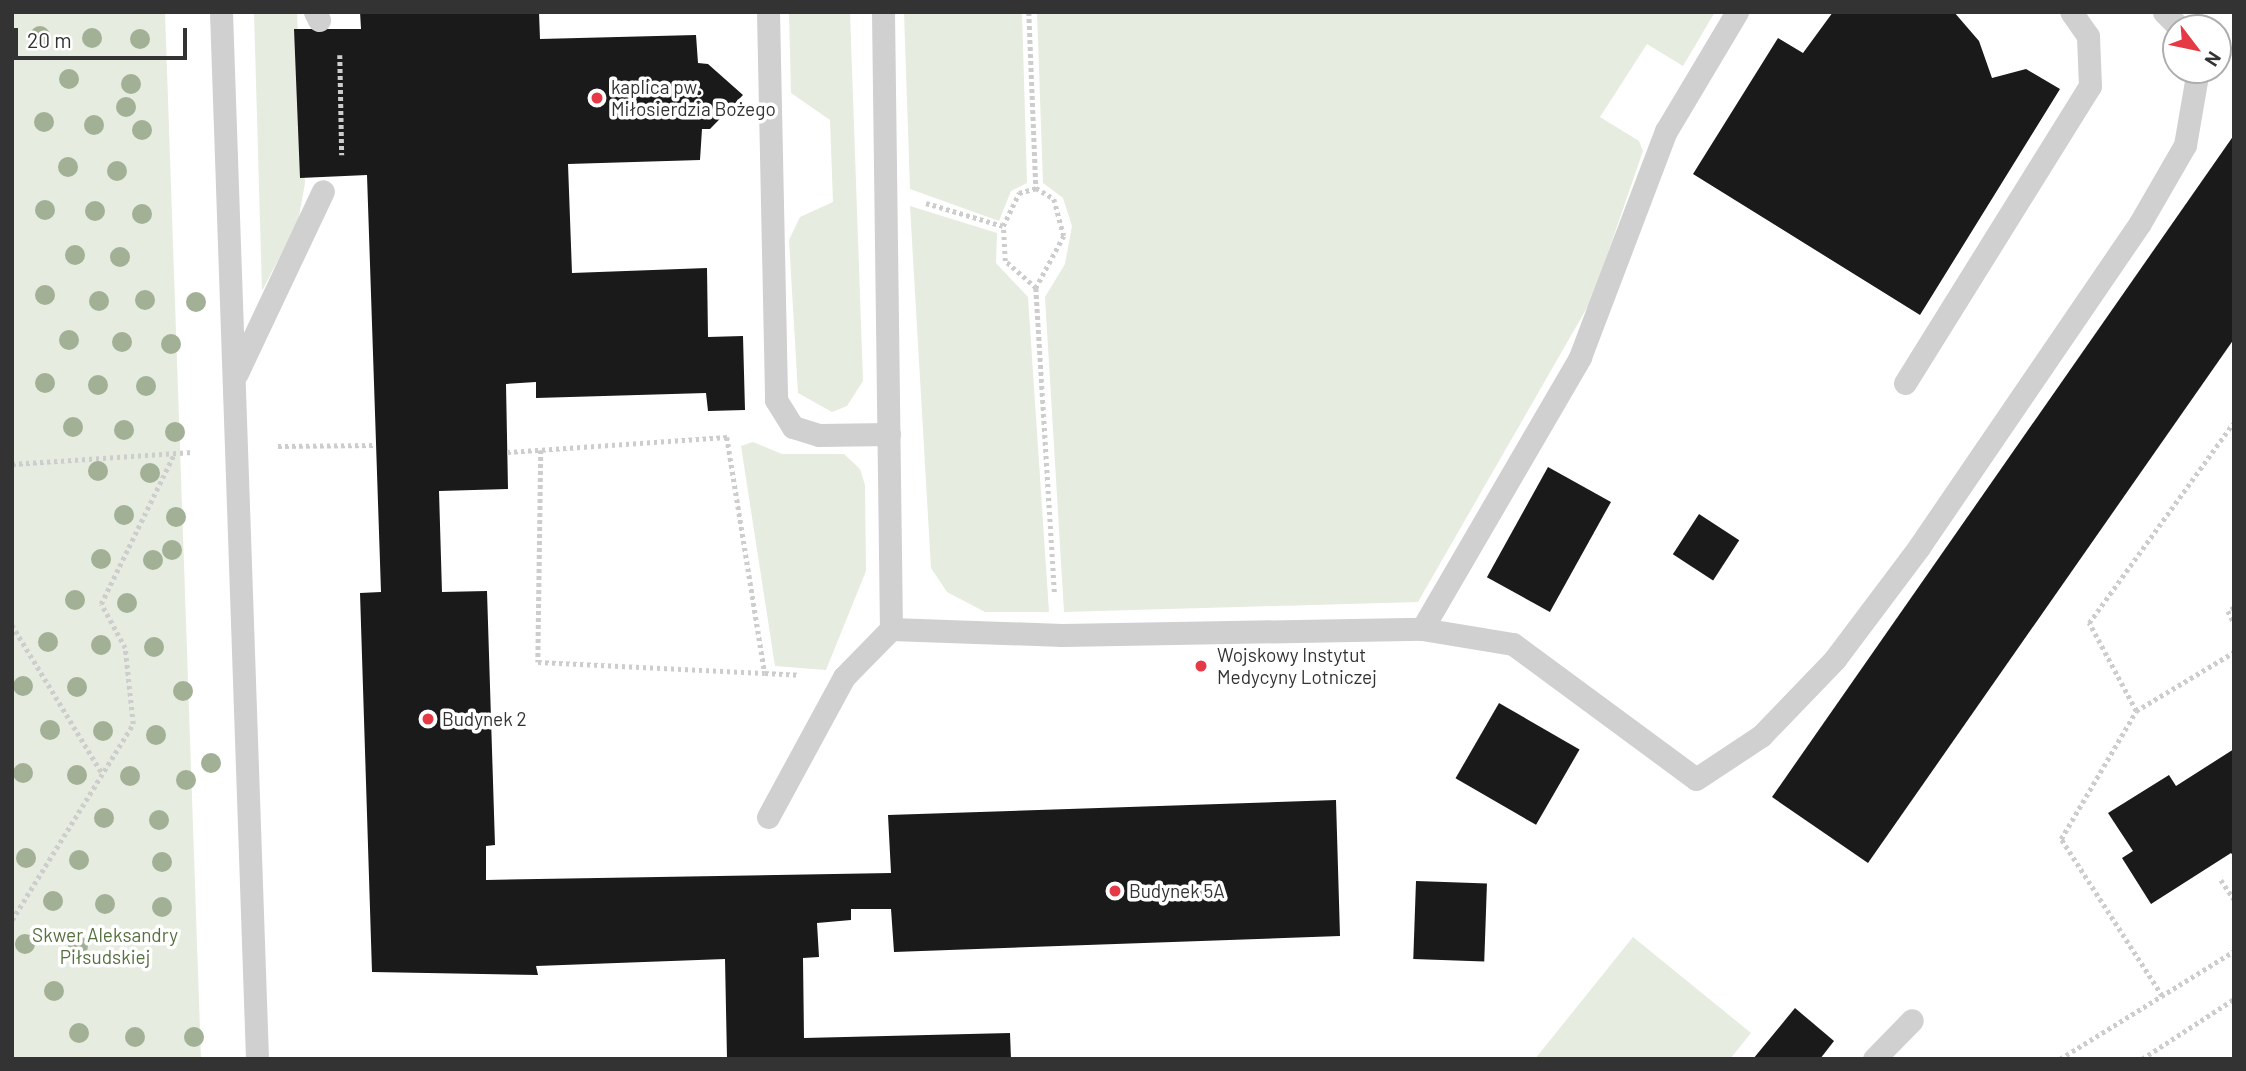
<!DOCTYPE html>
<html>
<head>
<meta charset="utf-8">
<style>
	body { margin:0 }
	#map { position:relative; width:2246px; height:1071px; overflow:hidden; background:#fff; font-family:Barlow,sans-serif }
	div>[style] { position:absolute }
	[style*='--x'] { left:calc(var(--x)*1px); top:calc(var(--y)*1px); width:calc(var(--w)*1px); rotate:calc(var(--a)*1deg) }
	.green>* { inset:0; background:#e6ecdf }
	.building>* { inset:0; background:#1a1a1a; transform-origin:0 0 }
	.path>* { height:4.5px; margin-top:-2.25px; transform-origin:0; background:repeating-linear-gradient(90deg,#cdcdcd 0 3.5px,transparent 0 7px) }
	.service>* { height:23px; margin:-11.5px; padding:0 11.5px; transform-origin:11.5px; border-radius:11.5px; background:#d0d0d0 }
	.trees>* { width:20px; height:20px; margin:-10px; border-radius:50%; background:#a2b095 }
	.dots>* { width:19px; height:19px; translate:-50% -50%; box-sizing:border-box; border:4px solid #fff; border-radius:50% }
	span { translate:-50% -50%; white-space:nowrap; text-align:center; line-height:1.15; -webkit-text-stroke:7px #fff; paint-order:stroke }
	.poi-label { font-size:19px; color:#333 }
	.left { translate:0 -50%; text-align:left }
	.park-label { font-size:19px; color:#56703f }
	.frame { position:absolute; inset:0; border:14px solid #333; pointer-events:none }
	.north { position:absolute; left:2162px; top:14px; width:70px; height:70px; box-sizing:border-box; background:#fff; border:2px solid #adadad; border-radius:50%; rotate:122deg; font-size:19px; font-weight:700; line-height:28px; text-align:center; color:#333 }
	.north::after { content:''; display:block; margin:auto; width:24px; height:32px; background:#e63946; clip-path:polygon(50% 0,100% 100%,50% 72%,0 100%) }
	.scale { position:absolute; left:14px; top:28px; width:173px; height:32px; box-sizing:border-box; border:4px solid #333; border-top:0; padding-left:9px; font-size:21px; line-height:24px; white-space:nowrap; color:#333; -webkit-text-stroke:5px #fff; paint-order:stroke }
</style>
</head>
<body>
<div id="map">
	<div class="green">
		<div style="clip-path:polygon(12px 12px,165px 12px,201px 1059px,12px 1059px)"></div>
		<div style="clip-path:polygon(254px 12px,297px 12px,305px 183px,298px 222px,262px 291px)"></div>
		<div style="clip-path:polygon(789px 12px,850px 12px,863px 381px,847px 406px,832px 412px,798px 393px,789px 240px,800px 217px,833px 202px,830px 120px,791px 93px)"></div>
		<div style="clip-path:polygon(904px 12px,1022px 12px,1027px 183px,1011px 191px,999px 221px,910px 189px)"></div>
		<div style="clip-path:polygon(1037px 12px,1715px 12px,1683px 66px,1647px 44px,1600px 117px,1639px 141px,1643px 151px,1592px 299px,1418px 602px,1064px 612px,1045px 297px,1065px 264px,1072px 226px,1063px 198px,1043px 183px)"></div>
		<div style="clip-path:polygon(910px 206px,997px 233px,996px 263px,1028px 297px,1049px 612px,985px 612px,947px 592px,931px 568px)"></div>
		<div style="clip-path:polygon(753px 442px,782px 454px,844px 454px,860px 469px,865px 485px,866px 571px,826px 670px,775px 666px,741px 446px)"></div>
		<div style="clip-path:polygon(1633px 937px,1751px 1033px,1730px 1059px,1535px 1059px)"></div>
	</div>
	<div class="building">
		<div style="clip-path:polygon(360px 12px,539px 12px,540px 39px,696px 35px,698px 63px,708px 64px,743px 95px,710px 129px,702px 129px,700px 160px,568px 164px,572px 273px,707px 268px,708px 337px,743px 336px,745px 410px,708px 411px,706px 393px,536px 398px,536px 382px,506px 384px,508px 489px,439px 491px,442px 592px,487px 591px,495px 845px,486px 846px,486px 880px,891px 873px,888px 815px,1336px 800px,1340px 936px,894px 952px,891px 909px,851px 909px,851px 920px,817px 923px,819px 957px,803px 958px,804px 1038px,1010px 1033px,1011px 1059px,727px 1059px,725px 959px,536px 966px,538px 975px,372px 972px,360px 593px,381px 592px,367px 175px,300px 178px,294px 29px,361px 29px)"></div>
		<div style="clip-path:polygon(1833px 12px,1954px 12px,1979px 41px,1992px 78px,2026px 69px,2060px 89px,1920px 315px,1693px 174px,1778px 38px,1803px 53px)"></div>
		<div style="clip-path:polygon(2234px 135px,2234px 339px,1868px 863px,1772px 797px)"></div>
		<div style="left:1548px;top:467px;width:72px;height:126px;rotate:29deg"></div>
		<div style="left:1699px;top:514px;width:48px;height:48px;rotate:33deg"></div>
		<div style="left:1499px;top:703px;width:93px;height:87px;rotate:30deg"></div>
		<div style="clip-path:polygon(2234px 749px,2234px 857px,2231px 853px,2151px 904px,2122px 858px,2133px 851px,2108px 813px,2169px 775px,2176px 786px)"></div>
		<div style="left:1416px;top:881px;width:71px;height:78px;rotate:2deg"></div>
		<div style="clip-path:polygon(1795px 1008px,1834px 1041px,1820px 1059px,1753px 1059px)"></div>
	</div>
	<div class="path">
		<div style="--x:1029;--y:12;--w:176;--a:87.7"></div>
		<div style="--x:340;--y:55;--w:100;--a:88.9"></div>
		<div style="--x:926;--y:203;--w:80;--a:16.6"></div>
		<div style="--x:1036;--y:288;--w:41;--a:-138.9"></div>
		<div style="--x:1005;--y:261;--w:35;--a:-93"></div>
		<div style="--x:1003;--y:226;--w:37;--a:-64"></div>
		<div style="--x:1019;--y:193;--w:18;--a:-16"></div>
		<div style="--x:1036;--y:188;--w:21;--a:31"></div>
		<div style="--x:1054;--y:199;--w:38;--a:75"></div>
		<div style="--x:1064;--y:236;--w:59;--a:118.3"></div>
		<div style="--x:1036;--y:288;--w:308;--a:86.5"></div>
		<div style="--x:278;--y:446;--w:98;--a:-0.6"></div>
		<div style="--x:541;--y:450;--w:212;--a:90.8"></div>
		<div style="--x:538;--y:662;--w:227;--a:2.8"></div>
		<div style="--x:507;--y:452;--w:221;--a:-3.9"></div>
		<div style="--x:727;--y:437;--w:239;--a:80.9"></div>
		<div style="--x:765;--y:673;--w:33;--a:3"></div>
		<div style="--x:12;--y:464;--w:181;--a:-3.8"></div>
		<div style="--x:2234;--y:608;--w:7;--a:153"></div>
		<div style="--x:2228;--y:611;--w:13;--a:63"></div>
		<div style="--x:12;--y:625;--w:173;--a:58.7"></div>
		<div style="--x:2136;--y:711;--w:100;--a:-118.1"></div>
		<div style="--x:2089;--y:623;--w:246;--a:-54.2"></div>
		<div style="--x:2221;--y:880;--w:23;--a:56"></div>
		<div style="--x:12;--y:920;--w:230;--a:-58.3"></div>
		<div style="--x:133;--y:724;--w:76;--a:-96"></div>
		<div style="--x:125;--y:648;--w:50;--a:-118.6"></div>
		<div style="--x:101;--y:604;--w:167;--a:-64"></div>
		<div style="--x:2162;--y:996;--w:187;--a:-122.8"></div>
		<div style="--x:2061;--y:839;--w:148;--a:-59.6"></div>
		<div style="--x:2136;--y:711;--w:114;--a:-31"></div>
		<div style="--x:2060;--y:1059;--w:205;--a:-31.8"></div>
		<div style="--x:2142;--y:1059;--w:110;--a:-33.1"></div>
	</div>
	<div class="service">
		<div style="--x:221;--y:12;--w:1048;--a:88.03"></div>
		<div style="--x:315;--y:12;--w:9;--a:63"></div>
		<div style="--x:768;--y:12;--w:388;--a:88.8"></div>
		<div style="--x:776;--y:400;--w:32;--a:58"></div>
		<div style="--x:793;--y:427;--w:27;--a:17"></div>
		<div style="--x:819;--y:435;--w:70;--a:-0.8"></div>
		<div style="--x:883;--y:12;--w:617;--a:89.26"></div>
		<div style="--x:891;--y:629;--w:171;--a:2"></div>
		<div style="--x:1062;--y:635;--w:360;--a:-1"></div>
		<div style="--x:1422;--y:629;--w:92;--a:9.4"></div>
		<div style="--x:1513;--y:644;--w:227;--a:36.4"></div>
		<div style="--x:1696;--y:779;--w:78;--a:-33.5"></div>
		<div style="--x:1761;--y:736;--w:107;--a:-46.1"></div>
		<div style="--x:1835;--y:659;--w:140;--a:-53.1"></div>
		<div style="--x:1919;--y:547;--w:392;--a:-55.7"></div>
		<div style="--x:2140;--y:223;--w:90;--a:-60"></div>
		<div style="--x:2185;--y:145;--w:76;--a:-80.2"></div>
		<div style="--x:2164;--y:12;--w:23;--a:45"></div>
		<div style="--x:237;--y:373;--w:201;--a:-64.7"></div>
		<div style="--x:1905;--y:383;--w:350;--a:-58.1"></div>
		<div style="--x:2090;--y:86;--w:50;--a:-92.3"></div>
		<div style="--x:2088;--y:36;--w:29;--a:-125"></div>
		<div style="--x:1422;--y:629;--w:315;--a:-59.8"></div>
		<div style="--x:1580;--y:357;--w:242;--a:-69.2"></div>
		<div style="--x:1666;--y:131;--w:139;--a:-59.2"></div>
		<div style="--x:768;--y:817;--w:159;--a:-61.5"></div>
		<div style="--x:844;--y:677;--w:67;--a:-45.6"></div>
		<div style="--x:1874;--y:1059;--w:54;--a:-45.7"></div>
	</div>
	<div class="trees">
		<div style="left:40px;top:36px"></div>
		<div style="left:92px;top:38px"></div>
		<div style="left:140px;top:39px"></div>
		<div style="left:69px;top:79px"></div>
		<div style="left:131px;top:84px"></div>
		<div style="left:126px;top:107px"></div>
		<div style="left:44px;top:122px"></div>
		<div style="left:94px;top:125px"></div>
		<div style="left:142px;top:130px"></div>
		<div style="left:68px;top:167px"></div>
		<div style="left:117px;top:171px"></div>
		<div style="left:45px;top:210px"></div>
		<div style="left:95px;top:211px"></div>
		<div style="left:142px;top:214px"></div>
		<div style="left:75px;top:255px"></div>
		<div style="left:120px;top:257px"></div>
		<div style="left:45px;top:295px"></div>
		<div style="left:145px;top:300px"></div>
		<div style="left:99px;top:301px"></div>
		<div style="left:196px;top:302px"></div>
		<div style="left:69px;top:340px"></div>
		<div style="left:122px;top:342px"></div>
		<div style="left:171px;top:344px"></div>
		<div style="left:45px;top:383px"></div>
		<div style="left:98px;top:385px"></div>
		<div style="left:146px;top:386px"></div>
		<div style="left:73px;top:427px"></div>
		<div style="left:124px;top:430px"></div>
		<div style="left:175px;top:432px"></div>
		<div style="left:98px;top:471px"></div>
		<div style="left:150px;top:473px"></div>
		<div style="left:124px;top:515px"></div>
		<div style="left:176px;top:517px"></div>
		<div style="left:172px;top:550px"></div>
		<div style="left:101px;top:559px"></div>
		<div style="left:153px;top:560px"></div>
		<div style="left:75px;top:600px"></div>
		<div style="left:127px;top:603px"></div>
		<div style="left:48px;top:642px"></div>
		<div style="left:101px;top:645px"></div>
		<div style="left:154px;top:647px"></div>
		<div style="left:23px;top:686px"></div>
		<div style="left:77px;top:687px"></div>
		<div style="left:183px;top:691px"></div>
		<div style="left:50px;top:730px"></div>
		<div style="left:103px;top:731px"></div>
		<div style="left:156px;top:735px"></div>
		<div style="left:211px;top:763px"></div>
		<div style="left:23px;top:773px"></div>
		<div style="left:77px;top:775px"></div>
		<div style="left:130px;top:776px"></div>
		<div style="left:186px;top:780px"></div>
		<div style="left:104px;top:818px"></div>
		<div style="left:159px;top:820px"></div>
		<div style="left:26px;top:858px"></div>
		<div style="left:79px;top:860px"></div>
		<div style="left:162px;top:862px"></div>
		<div style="left:53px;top:901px"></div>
		<div style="left:105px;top:904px"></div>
		<div style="left:162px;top:907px"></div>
		<div style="left:25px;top:944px"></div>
		<div style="left:78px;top:946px"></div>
		<div style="left:54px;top:991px"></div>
		<div style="left:79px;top:1033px"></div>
		<div style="left:135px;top:1037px"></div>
		<div style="left:194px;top:1037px"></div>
	</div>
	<div class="dots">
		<div style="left:597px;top:98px;background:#e63946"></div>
		<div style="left:1201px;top:666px;background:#e63946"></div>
		<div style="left:428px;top:719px;background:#e63946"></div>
		<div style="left:1115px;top:891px;background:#e63946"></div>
	</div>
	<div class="poi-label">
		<span class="left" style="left:611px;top:98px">kaplica pw.<br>Miłosierdzia Bożego</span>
		<span class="left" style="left:1217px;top:666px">Wojskowy Instytut<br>Medycyny Lotniczej</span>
		<span class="left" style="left:442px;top:719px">Budynek 2</span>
		<span class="left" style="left:1129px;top:891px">Budynek 5A</span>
	</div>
	<div class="park-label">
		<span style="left:105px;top:946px">Skwer Aleksandry<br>Piłsudskiej</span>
	</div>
	<div class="frame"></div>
	<div class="north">N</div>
	<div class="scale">20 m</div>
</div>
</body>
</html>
